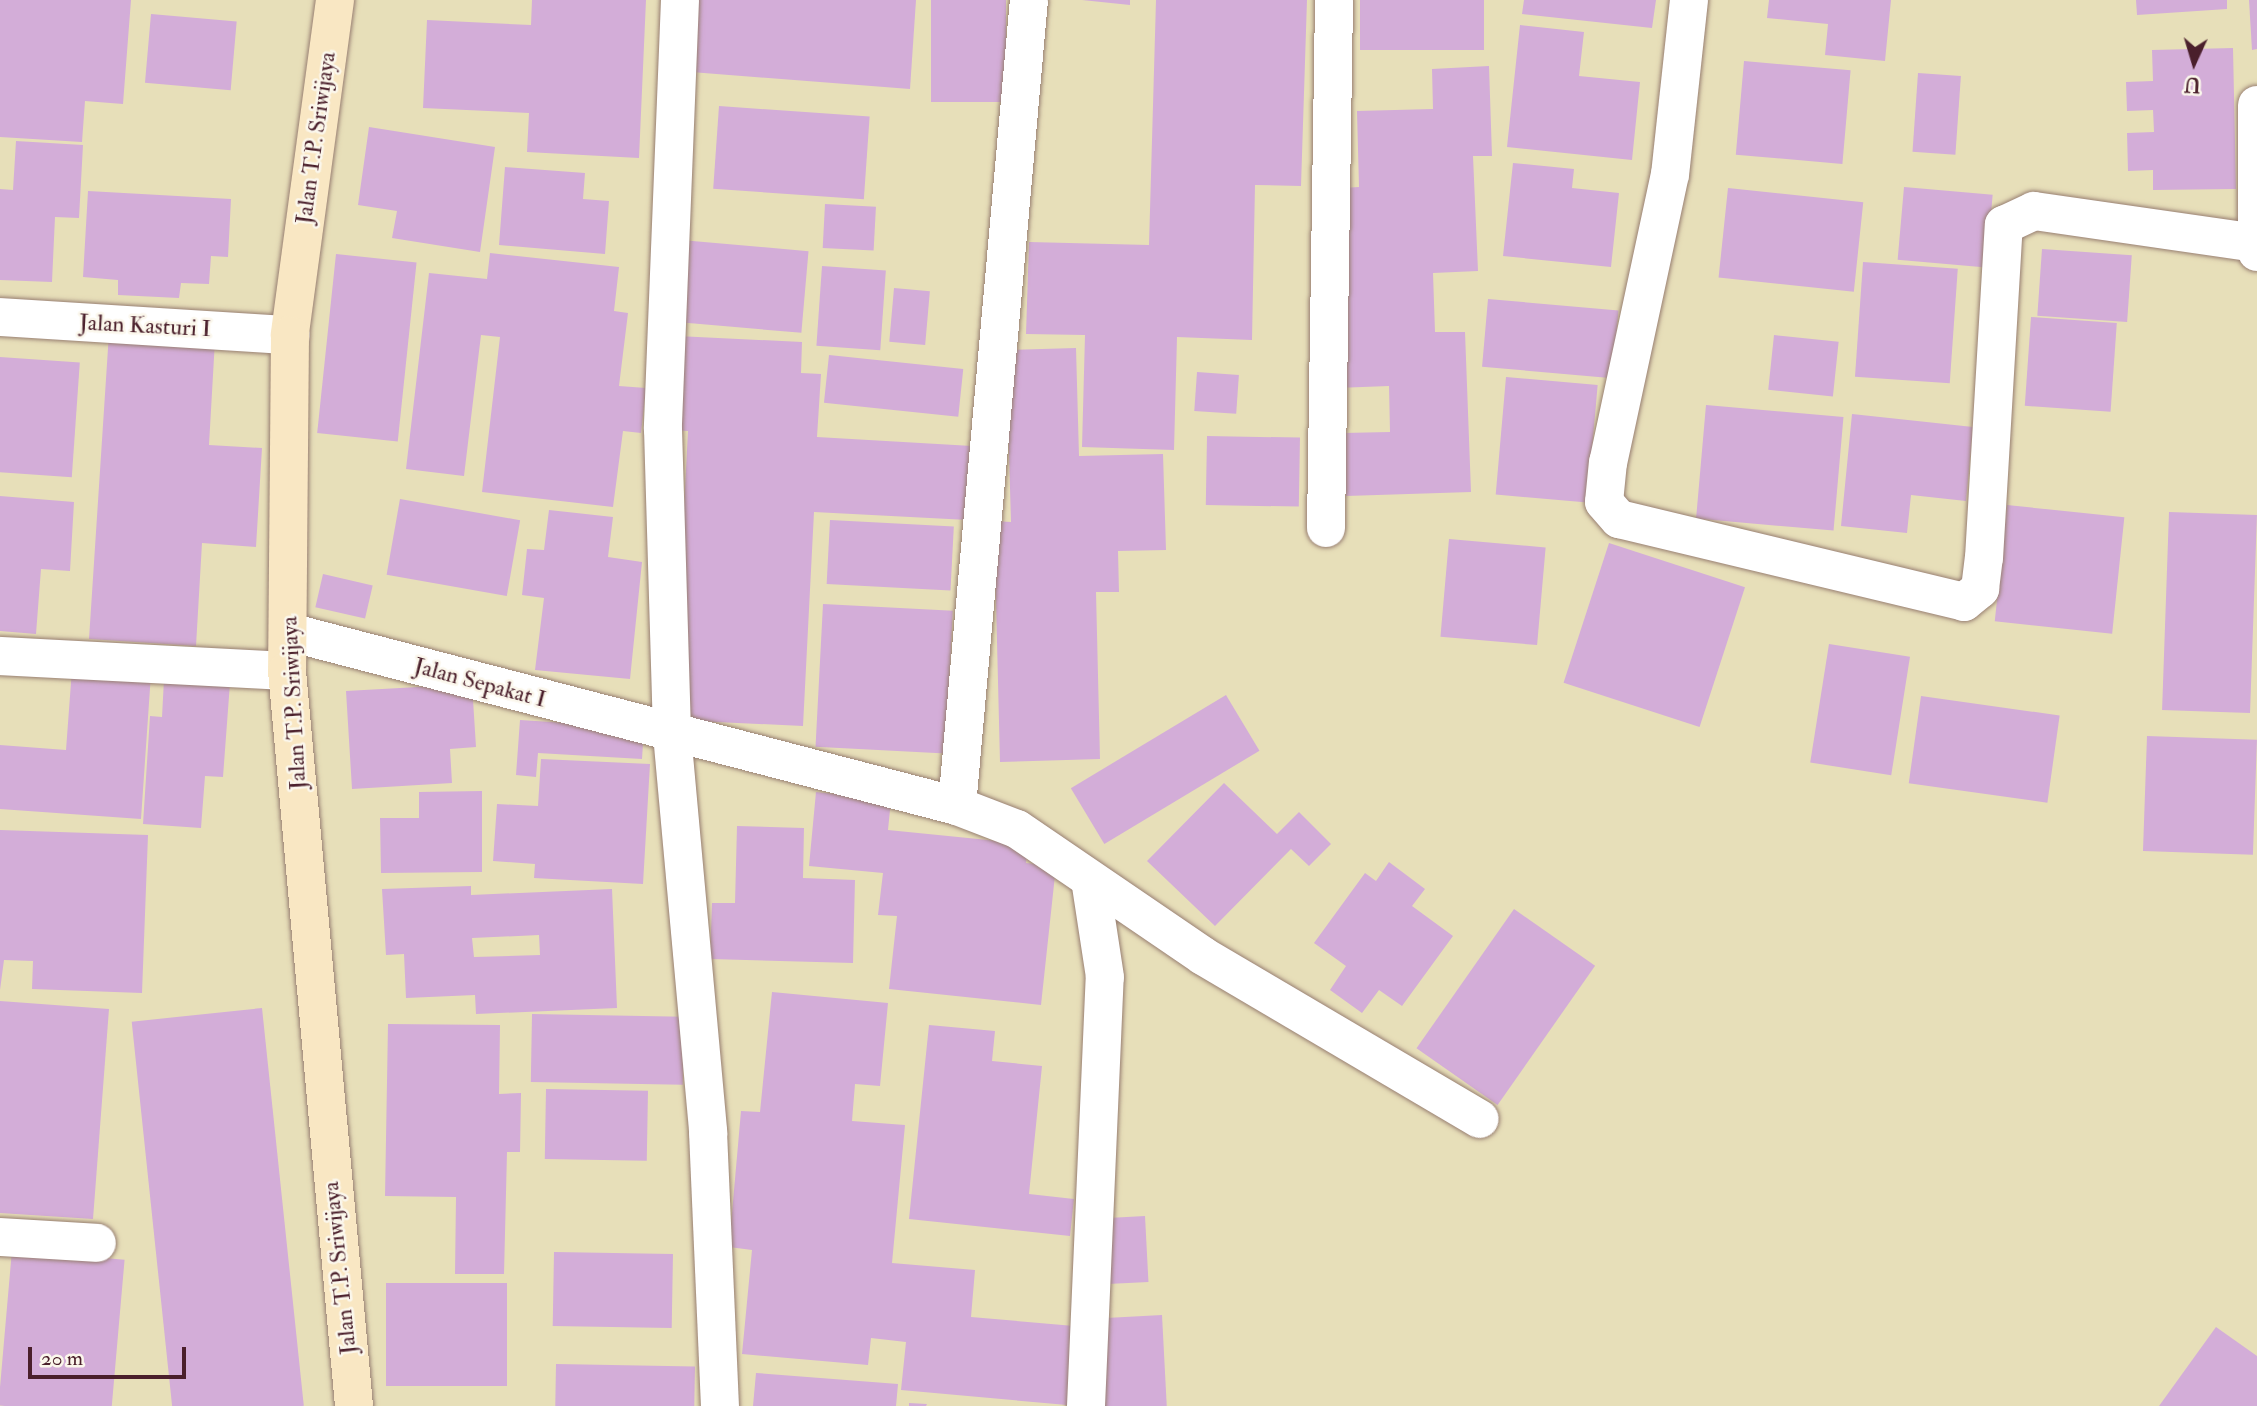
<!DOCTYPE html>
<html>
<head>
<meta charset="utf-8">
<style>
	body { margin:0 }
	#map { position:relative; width:2257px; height:1406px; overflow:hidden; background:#e7dfb9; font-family:"IM FELL Double Pica",serif }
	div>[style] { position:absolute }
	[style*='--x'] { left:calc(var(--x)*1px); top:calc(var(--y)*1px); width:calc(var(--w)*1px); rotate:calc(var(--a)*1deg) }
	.building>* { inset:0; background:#d3add8; transform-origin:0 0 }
	.roads { filter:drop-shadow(0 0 2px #987f72) drop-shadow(0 0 2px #987f72) }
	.minor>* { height:38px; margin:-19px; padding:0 19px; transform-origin:19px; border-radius:19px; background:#fff }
	.secondary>* { height:38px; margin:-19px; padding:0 19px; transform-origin:19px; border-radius:19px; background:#f9e7c3 }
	span { translate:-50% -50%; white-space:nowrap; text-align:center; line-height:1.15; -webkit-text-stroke:5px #fbf7ec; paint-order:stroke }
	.street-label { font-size:23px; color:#4a1f2b }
	.north { position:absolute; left:2159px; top:28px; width:70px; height:70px; -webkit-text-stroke:5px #fbf7ec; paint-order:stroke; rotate:184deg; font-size:19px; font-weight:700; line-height:28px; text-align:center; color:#4a1f2b }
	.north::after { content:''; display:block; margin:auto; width:24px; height:32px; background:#4a1f2b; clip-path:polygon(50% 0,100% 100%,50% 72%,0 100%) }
	.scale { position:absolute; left:28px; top:1347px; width:158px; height:32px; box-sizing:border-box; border:4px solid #4a1f2b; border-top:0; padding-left:9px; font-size:21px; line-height:24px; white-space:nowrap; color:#4a1f2b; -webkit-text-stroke:5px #fbf7ec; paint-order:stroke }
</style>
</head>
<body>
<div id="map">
	<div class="building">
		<div style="clip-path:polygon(0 0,131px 0,123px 104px,85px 101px,82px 142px,0 137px)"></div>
		<div style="clip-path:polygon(532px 0,646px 0,639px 158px,527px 152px,529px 113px,423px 108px,427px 20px,531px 25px)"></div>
		<div style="clip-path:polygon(697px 0,916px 0,910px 89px,691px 72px)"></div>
		<div style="left:931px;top:0;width:75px;height:102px"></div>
		<div style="clip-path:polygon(1082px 0,1130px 0,1130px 5px)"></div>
		<div style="clip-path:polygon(1156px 0,1307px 0,1301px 186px,1255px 185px,1252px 340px,1177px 337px,1174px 450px,1082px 447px,1085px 335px,1026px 334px,1029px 242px,1149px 245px)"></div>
		<div style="left:1360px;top:0;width:124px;height:50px"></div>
		<div style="clip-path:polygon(1524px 0,1656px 0,1652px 28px,1522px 14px)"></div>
		<div style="clip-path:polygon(1769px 0,1891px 0,1885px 61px,1825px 55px,1828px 24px,1767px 18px)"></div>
		<div style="clip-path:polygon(2136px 0,2227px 0,2227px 9px,2137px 15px)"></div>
		<div style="clip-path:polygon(2249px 0,2257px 0,2257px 49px,2252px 50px)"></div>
		<div style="left:151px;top:14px;width:86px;height:69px;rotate:5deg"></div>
		<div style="clip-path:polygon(1520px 25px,1584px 32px,1579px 76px,1640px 82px,1632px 160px,1507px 147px)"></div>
		<div style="clip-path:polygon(2233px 48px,2236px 189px,2153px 190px,2153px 170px,2128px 171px,2127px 133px,2154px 132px,2153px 110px,2127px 111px,2126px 82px,2153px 81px,2152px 50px)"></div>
		<div style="left:1744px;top:61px;width:107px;height:94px;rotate:5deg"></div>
		<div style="clip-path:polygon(1489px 66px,1492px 156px,1473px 156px,1478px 271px,1433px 273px,1435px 332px,1465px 332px,1471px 492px,1346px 496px,1343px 433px,1390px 432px,1389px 386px,1336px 388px,1343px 188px,1359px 187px,1357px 111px,1433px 109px,1432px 69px)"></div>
		<div style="left:1918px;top:73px;width:43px;height:79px;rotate:4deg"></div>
		<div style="left:719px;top:106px;width:151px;height:83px;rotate:4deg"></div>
		<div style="clip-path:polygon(369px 127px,495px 147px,480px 252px,392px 238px,397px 211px,358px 205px)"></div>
		<div style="clip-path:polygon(16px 141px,83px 145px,79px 218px,55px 217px,52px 282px,0 280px,0 189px,13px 190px)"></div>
		<div style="clip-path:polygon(1513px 163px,1574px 169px,1572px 188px,1619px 193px,1611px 267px,1503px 256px)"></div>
		<div style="clip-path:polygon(505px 167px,585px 173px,583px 199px,609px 201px,605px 254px,499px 245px)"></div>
		<div style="left:1904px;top:187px;width:89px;height:73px;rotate:5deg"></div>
		<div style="left:1728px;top:188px;width:136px;height:90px;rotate:6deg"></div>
		<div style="clip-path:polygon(88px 191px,231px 199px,228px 257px,211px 256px,209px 284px,181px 283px,179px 298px,118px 295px,118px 280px,83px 277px)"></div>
		<div style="left:825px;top:204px;width:51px;height:44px;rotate:3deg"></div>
		<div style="left:681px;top:240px;width:128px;height:82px;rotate:5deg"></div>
		<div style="left:2042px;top:249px;width:90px;height:67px;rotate:4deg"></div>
		<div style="clip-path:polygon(490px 253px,619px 267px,614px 311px,628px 313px,619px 386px,646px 388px,641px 433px,623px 431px,613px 507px,482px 492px,500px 337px,481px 335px,464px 476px,406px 469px,429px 273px,487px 279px)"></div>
		<div style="left:336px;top:254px;width:81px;height:180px;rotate:6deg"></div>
		<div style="left:1863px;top:262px;width:95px;height:115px;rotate:4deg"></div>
		<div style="left:822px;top:266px;width:64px;height:80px;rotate:4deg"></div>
		<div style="left:894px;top:288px;width:36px;height:54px;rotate:5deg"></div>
		<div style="left:1488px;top:299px;width:131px;height:68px;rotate:5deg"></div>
		<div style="left:2031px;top:317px;width:86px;height:89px;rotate:4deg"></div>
		<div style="clip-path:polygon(109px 333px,215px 340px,209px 445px,262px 448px,256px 547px,202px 543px,196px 646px,89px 639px)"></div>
		<div style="left:1774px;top:335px;width:65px;height:55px;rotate:6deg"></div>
		<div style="clip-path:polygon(677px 336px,802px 342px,801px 373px,821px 374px,817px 437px,972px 446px,968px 520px,814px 512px,803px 726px,673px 720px,688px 431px,672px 430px)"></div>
		<div style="clip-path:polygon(1076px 348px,1079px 456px,1163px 454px,1166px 550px,1118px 551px,1119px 592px,1096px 592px,1100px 759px,1000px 762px,994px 521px,1011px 522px,1006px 350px)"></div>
		<div style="left:829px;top:355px;width:135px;height:48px;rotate:6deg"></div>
		<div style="left:0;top:357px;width:80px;height:115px;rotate:4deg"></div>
		<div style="left:1197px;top:372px;width:42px;height:39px;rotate:4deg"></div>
		<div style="left:1506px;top:377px;width:92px;height:118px;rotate:5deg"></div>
		<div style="left:1706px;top:405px;width:138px;height:114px;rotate:5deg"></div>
		<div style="clip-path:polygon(1852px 414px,1973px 427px,1966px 501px,1911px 495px,1907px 533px,1841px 526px)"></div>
		<div style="left:1207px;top:436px;width:93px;height:69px;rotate:1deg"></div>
		<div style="clip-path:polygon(0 496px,74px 502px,70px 571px,41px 569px,36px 634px,0 631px)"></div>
		<div style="left:400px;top:499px;width:122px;height:77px;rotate:10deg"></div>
		<div style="left:2007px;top:505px;width:118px;height:117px;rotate:6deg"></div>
		<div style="clip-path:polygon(549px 510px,613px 517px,608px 557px,642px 562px,630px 679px,535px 670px,544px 598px,522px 595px,527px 549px,544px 550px)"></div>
		<div style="left:2169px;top:512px;width:88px;height:198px;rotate:2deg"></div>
		<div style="left:830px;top:520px;width:124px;height:64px;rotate:3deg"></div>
		<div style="left:1449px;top:539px;width:97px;height:98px;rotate:5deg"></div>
		<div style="left:1609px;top:543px;width:143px;height:147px;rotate:18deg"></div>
		<div style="left:323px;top:574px;width:51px;height:34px;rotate:13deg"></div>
		<div style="left:823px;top:604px;width:130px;height:143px;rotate:3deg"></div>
		<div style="left:1829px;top:644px;width:82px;height:120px;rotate:9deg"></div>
		<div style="clip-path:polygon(72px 669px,151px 674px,141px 819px,0 809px,0 745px,66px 750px)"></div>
		<div style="clip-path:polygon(164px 679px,230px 683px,223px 777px,205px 776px,201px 828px,143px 824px,150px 716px,162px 717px)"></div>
		<div style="clip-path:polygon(472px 684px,476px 747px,450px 749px,452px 783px,352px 789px,346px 691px)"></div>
		<div style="left:1226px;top:695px;width:65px;height:181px;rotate:59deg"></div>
		<div style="left:1921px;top:696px;width:140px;height:88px;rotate:8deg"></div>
		<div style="clip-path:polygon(520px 720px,644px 728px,642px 759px,538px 753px,536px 777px,516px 775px)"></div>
		<div style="left:2147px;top:736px;width:110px;height:115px;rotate:2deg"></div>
		<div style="clip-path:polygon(541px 759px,650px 764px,643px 884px,534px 878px,535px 864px,493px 861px,497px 804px,538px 806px)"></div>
		<div style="clip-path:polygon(1224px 783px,1277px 834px,1299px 812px,1331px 844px,1309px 866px,1291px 849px,1215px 926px,1147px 861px)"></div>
		<div style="clip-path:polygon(482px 791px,482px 872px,381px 873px,380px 818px,419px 818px,419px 792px)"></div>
		<div style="clip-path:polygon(816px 792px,891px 800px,888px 830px,1028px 844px,1026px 863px,1056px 866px,1041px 1005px,889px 989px,897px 916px,878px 915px,883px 873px,809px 866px)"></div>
		<div style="clip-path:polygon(737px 826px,804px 828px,803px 878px,855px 880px,853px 963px,710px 959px,712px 903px,735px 903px)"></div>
		<div style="clip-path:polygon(0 830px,148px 835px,142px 993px,32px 989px,33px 961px,4px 960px,0 990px)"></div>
		<div style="clip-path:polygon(1389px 862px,1425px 889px,1412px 906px,1453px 936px,1402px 1006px,1379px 990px,1362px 1013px,1330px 990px,1346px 966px,1314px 943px,1365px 873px,1376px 881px)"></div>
		<div style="clip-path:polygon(evenodd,471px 886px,471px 895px,612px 889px,617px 1008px,476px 1014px,475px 995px,406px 998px,404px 954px,386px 955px,382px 889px,471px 886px,539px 935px,540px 955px,474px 957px,472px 938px,539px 935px)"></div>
		<div style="left:1514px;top:909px;width:99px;height:170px;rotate:35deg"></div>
		<div style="clip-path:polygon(772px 992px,888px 1003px,880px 1086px,855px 1084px,852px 1121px,905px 1125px,892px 1263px,975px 1270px,971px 1317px,1074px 1326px,1067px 1405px,901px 1390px,906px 1342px,871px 1338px,868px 1365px,742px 1354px,752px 1250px,729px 1247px,741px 1111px,760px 1112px)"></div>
		<div style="clip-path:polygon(0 1001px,109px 1009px,93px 1219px,0 1213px)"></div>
		<div style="left:262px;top:1008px;width:400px;height:131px;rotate:84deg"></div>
		<div style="left:532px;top:1014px;width:152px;height:68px;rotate:1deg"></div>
		<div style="clip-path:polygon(388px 1024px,500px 1025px,499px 1094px,521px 1093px,520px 1152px,507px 1152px,504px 1274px,455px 1274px,456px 1197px,385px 1196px)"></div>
		<div style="clip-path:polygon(929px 1025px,995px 1031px,992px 1061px,1042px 1066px,1029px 1194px,1074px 1199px,1070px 1236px,909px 1219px)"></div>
		<div style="left:546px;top:1089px;width:102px;height:70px;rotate:1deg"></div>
		<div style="left:1145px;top:1216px;width:66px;height:46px;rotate:87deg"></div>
		<div style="left:12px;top:1250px;width:113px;height:156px;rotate:5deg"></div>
		<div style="left:554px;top:1252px;width:119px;height:74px;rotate:1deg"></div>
		<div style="left:386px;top:1283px;width:121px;height:103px"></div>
		<div style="left:1162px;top:1315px;width:91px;height:70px;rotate:87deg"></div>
		<div style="clip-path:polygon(2216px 1327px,2257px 1356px,2257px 1406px,2159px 1406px)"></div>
		<div style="left:556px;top:1364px;width:139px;height:42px;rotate:1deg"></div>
		<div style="clip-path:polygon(756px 1373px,898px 1384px,896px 1406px,753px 1406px)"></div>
		<div style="clip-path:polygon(909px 1403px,927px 1404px,926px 1406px,909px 1406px)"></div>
	</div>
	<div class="roads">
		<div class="minor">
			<div style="--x:680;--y:0;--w:429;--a:92.3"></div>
			<div style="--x:663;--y:429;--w:305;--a:88.3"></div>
			<div style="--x:672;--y:734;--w:400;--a:84.8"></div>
			<div style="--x:708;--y:1132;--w:274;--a:87.5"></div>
			<div style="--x:1689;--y:0;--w:175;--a:96.2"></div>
			<div style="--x:1670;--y:174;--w:295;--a:102.1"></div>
			<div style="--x:1608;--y:462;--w:40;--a:95.7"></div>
			<div style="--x:1604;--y:502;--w:23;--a:49"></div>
			<div style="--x:1619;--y:519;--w:355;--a:13.5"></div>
			<div style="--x:1964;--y:602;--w:21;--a:-39"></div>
			<div style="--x:1980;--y:589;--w:31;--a:-83"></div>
			<div style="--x:1984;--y:558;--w:334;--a:-86.6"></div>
			<div style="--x:2004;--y:225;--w:33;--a:-25"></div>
			<div style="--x:2034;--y:211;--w:224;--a:8.2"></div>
			<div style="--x:2257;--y:105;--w:147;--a:90"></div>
			<div style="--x:0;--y:317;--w:291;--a:3.6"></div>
			<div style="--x:1326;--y:528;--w:528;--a:-89.13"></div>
			<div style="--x:289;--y:632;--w:690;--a:14.6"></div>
			<div style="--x:957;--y:806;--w:64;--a:21"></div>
			<div style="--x:1017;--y:829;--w:225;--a:34.3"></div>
			<div style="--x:1203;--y:956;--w:321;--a:30.5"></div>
			<div style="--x:0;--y:656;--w:287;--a:3"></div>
			<div style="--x:957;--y:806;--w:809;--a:-84.9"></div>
			<div style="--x:0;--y:1237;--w:97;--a:3.5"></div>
			<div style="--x:1086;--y:1406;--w:429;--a:-87.5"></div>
			<div style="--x:1105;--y:977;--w:93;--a:-98.7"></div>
		</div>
		<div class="secondary">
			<div style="--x:335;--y:0;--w:338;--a:97.7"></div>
			<div style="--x:290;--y:335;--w:336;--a:90.5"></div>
			<div style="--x:287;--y:671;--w:738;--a:84.79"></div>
		</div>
	</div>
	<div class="street-label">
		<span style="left:316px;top:138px;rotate:-82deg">Jalan T.P. Sriwijaya</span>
		<span style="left:145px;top:326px;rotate:3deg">Jalan Kasturi I</span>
		<span style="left:480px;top:683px;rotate:15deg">Jalan Sepakat I</span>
		<span style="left:294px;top:703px;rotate:-93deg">Jalan T.P. Sriwijaya</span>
		<span style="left:340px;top:1268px;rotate:-96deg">Jalan T.P. Sriwijaya</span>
	</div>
	<div class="north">U</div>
	<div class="scale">20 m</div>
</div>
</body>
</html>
